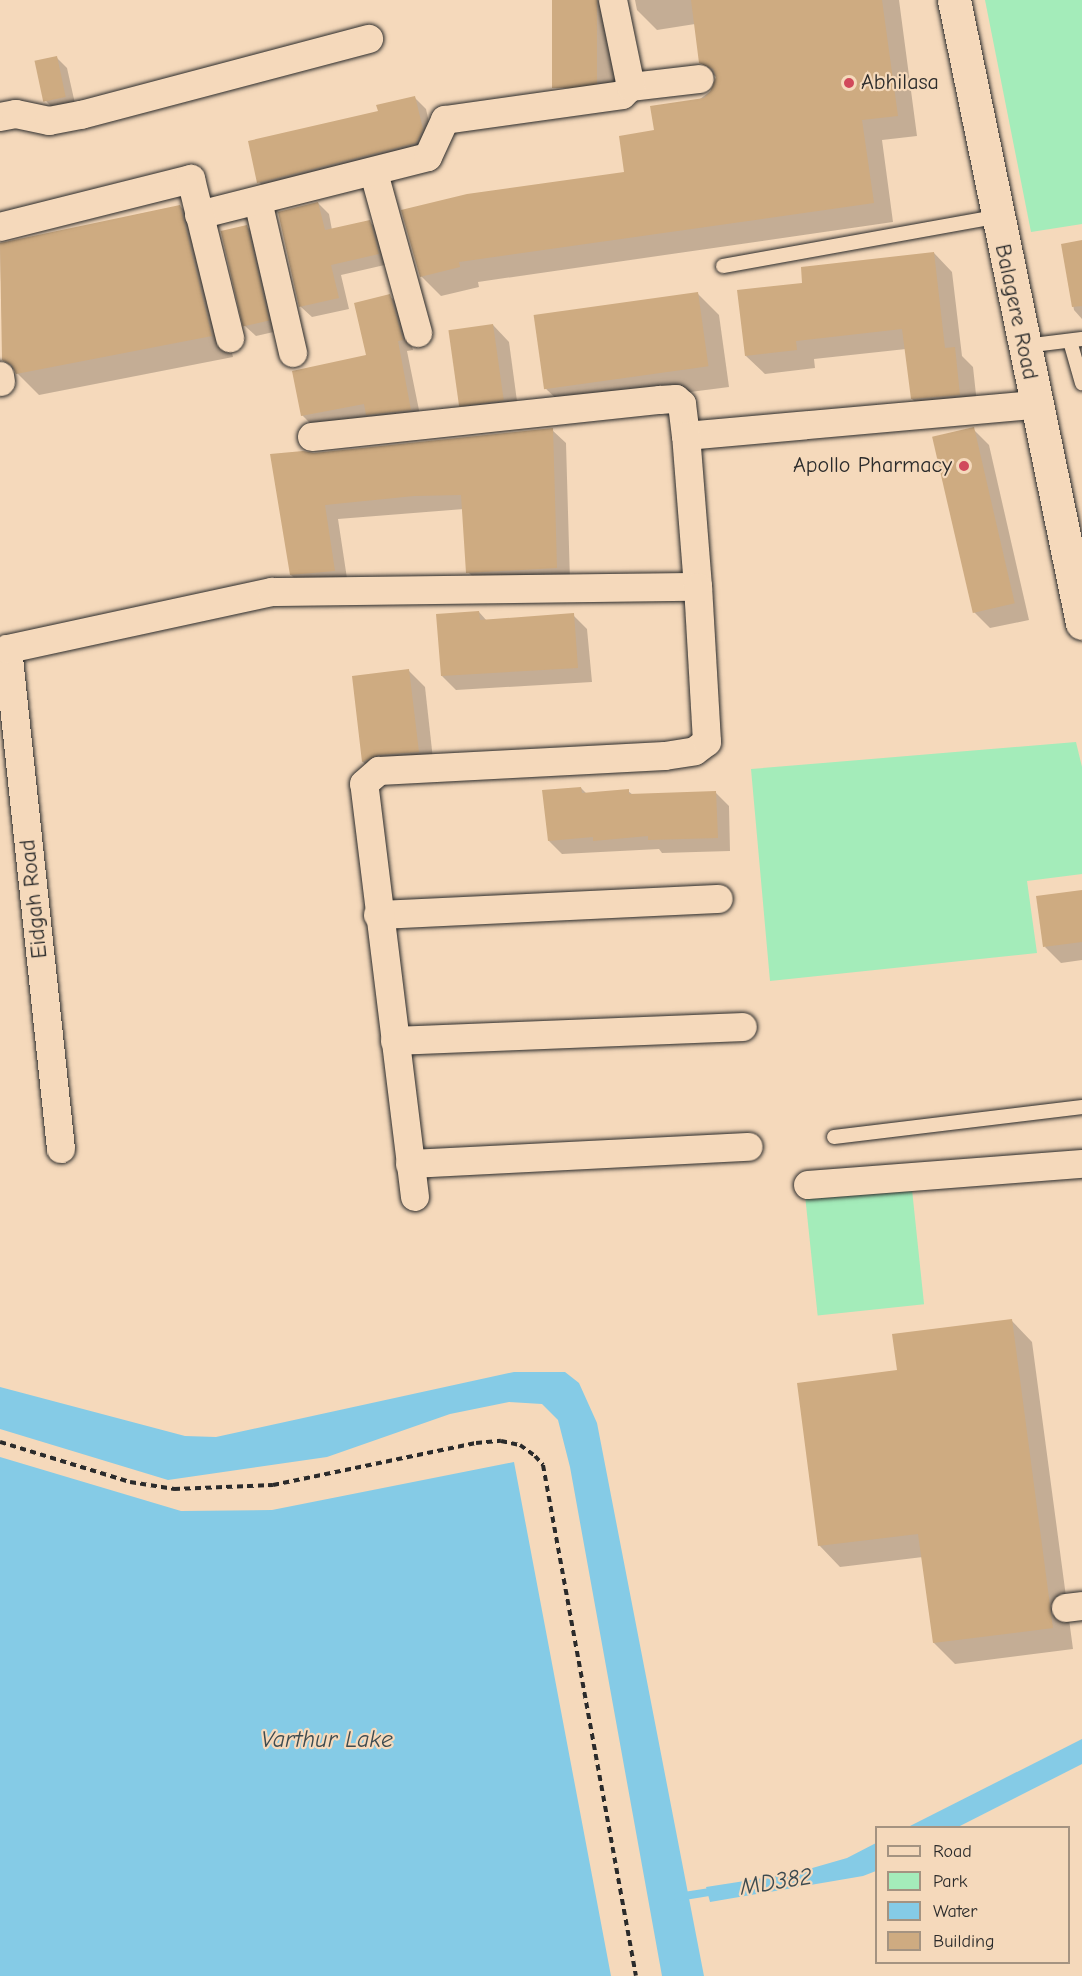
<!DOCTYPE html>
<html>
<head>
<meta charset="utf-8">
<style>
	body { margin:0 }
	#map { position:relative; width:1082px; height:1976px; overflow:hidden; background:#f5d9bb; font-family:"Comic Neue",sans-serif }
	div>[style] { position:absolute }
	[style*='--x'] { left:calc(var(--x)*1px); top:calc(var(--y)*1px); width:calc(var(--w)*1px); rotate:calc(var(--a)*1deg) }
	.green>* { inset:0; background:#a4ecba; transform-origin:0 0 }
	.water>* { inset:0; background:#85cbe6 }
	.shadow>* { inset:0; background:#0003 }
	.stream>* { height:8px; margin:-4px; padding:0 4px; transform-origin:4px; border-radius:4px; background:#85cbe6 }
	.building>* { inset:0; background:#ceab81; transform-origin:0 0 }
	.path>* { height:4px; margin-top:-2px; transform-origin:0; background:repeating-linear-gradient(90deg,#2b2b2b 0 6px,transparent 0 10.5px) }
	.roads { filter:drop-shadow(0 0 2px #2b2b2b) drop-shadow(0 0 2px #2b2b2b) }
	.service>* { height:14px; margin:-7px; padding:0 7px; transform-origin:7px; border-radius:7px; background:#f5d9bb }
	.minor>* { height:28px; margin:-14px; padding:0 14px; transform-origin:14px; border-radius:14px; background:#f5d9bb }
	.tertiary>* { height:33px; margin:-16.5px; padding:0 16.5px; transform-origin:16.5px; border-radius:16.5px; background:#f5d9bb }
	.dots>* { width:16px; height:16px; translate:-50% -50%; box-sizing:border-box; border:3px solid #f5d9bb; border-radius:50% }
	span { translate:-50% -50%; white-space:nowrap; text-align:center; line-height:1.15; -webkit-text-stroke:4.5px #f5d9bb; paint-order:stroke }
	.poi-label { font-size:22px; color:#2b2b2b }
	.left { translate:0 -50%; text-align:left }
	.right { translate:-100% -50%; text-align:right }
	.street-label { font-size:22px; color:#2b2b2b }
	.water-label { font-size:24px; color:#3d4b50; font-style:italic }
	.legend { position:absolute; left:875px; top:1826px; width:195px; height:138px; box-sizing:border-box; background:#f5d9bb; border:2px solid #a49381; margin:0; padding:8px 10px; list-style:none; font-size:18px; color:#2b2b2b }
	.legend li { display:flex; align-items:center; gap:12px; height:30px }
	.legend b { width:30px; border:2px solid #a49381 }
</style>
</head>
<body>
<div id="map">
	<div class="green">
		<div style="clip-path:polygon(985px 0,1082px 0,1082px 224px,1031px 232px)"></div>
		<div style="clip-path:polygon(1076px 742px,1082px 767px,1082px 874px,1027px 881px,1037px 953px,770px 981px,751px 769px)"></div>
		<div style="left:911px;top:1180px;width:125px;height:107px;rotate:84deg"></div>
	</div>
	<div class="water">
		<div style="clip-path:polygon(514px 1372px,565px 1372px,579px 1383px,597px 1423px,704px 1976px,662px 1976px,570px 1467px,558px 1420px,542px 1404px,509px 1402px,450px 1414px,327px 1457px,168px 1480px,0 1429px,0 1387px,185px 1436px,216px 1437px)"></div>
		<div style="clip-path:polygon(0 1457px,181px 1511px,272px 1510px,514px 1462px,611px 1976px,0 1976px)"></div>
		<div style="clip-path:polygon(1082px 1739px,1082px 1764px,958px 1827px,908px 1827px)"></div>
		<div style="clip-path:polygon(876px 1843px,876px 1871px,863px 1876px,710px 1902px,706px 1887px,795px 1873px,847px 1858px)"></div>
	</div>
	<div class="shadow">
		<div style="clip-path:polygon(553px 0,613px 0,629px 100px,585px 106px,565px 86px)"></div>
		<div style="clip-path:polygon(635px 0,899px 0,917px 136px,882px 140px,893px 222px,478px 282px,479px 287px,441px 296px,421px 276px,626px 173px,656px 132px,716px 87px,716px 77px,700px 62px,695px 24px,657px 30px,637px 10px)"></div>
		<div style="clip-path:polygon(57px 58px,67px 68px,76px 108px,57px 112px,46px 101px)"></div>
		<div style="clip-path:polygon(415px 98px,426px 109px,433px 140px,270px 193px,259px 182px,379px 112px)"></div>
		<div style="clip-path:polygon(318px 203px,329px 214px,332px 230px,369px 221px,380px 232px,389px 264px,341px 275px,349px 309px,312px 317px,301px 307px,279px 213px)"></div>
		<div style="clip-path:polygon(180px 206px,201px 228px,233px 357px,39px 395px,3px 359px,0 245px)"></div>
		<div style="clip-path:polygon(246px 226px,257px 237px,278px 331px,256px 336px,245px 326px)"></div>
		<div style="clip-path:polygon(1082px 241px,1082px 319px,1074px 310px,1062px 245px)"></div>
		<div style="clip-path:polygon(934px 253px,952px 272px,962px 356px,973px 367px,978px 413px,930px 417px,912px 399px,906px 349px,814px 359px,815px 368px,765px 374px,746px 356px,804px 285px)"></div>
		<div style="clip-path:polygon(697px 293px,719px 315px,729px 387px,566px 408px,544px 387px)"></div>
		<div style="clip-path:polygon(390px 296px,400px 307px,413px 350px,407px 351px,421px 420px,379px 425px,370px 416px,313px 426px,302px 415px,368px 356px)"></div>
		<div style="clip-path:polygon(493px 325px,509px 342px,519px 416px,476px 420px,460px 404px)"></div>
		<div style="clip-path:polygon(973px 429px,989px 445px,1029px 620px,990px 628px,974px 612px)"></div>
		<div style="clip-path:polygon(552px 430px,566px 443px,570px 581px,482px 586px,468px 572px,464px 509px,338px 519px,348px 585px,305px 588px,291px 575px,314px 455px)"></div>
		<div style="clip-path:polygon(479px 612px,487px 621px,573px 615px,587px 629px,592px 682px,456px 690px,442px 676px)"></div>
		<div style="clip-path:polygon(409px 671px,425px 687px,434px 768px,379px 778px,363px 762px,354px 677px)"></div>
		<div style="clip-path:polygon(581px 788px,587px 794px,628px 791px,633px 795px,716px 793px,729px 806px,730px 851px,662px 853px,659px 849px,562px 854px,549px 841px)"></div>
		<div style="clip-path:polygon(1082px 892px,1082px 960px,1061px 963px,1045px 947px)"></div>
		<div style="clip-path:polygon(1011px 1320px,1032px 1342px,1073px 1649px,955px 1664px,934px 1643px,923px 1557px,840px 1567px,819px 1545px,898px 1371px)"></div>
	</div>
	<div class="stream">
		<div style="--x:678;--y:1897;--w:39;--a:-9"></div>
	</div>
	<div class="building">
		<div style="left:552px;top:0;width:45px;height:88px"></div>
		<div style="clip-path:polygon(691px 0,882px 0,898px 116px,862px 120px,874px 203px,459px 262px,460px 267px,420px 277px,401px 210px,467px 194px,624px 172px,619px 136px,654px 130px,650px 106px,704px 98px,710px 92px,716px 77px,713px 69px,699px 63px)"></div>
		<div style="left:57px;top:56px;width:42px;height:23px;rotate:78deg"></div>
		<div style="clip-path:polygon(415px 96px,423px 129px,416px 143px,257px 183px,248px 141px,378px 111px,376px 105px)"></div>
		<div style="clip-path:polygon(318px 202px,325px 230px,370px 220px,379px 254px,331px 265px,339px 298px,299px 307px,278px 212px)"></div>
		<div style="clip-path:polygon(180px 205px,212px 336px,16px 374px,12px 365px,2px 360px,0 243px)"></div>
		<div style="left:247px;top:225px;width:98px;height:27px;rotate:77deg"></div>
		<div style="clip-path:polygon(1082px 240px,1082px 306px,1072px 307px,1061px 244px)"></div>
		<div style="clip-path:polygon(934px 252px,945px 348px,955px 347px,960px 395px,911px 399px,902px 329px,796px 341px,797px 350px,745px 356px,737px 290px,802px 283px,801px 267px)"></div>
		<div style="left:698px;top:292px;width:75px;height:166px;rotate:82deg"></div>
		<div style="clip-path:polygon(390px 294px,403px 340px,398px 341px,411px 410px,366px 415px,364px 404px,301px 416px,292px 371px,366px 355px,354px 303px)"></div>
		<div style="left:493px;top:324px;width:77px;height:45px;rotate:82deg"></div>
		<div style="left:974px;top:427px;width:181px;height:43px;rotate:77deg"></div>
		<div style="clip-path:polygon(553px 428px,557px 568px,466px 573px,461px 495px,414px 496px,325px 505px,335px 571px,290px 575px,270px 454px,303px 451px,314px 453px)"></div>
		<div style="clip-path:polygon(479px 611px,480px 620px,574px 613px,578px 668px,441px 676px,436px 614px)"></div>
		<div style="clip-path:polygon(409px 669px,419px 752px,378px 755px,362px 762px,352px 676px)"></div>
		<div style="clip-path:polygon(581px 787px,582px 793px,629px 789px,629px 794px,716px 791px,718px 838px,648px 840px,648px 836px,593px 841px,593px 837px,548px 841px,542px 790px)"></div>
		<div style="clip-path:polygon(1082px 890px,1082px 942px,1043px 947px,1036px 896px)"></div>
		<div style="clip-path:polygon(1012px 1319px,1053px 1628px,933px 1643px,918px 1534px,818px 1546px,797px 1383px,897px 1370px,892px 1334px)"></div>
	</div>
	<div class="path">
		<div style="--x:0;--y:1442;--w:136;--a:17.1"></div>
		<div style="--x:130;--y:1482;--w:45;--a:9"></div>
		<div style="--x:174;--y:1489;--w:99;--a:-2.3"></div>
		<div style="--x:273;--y:1485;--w:207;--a:-11.7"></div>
		<div style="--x:476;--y:1443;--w:25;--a:-5"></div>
		<div style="--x:501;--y:1441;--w:19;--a:12"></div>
		<div style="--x:520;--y:1445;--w:19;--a:36"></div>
		<div style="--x:535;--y:1456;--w:12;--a:48"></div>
		<div style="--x:543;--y:1465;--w:519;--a:79.69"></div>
	</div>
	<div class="roads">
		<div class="service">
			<div style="--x:723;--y:266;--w:277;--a:-10.2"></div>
			<div style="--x:1070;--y:341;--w:44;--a:74.1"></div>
			<div style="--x:1025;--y:346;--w:57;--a:-7"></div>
			<div style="--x:834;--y:1137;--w:250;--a:-6.9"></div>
		</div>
		<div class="minor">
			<div style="--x:631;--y:87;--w:69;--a:-6.6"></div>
			<div style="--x:0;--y:117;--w:16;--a:-11"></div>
			<div style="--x:16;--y:114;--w:34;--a:12"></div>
			<div style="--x:49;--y:121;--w:33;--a:-11"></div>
			<div style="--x:81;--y:115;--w:298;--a:-14.8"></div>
			<div style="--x:374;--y:173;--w:166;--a:74.6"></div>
			<div style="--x:258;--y:201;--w:156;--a:77"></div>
			<div style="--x:199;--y:215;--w:236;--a:-14.2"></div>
			<div style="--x:428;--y:157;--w:41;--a:-65.3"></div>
			<div style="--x:445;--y:120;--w:179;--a:-8"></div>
			<div style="--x:622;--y:95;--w:12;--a:-42"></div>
			<div style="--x:631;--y:87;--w:89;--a:-101.7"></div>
			<div style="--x:0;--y:227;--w:197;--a:-14.1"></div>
			<div style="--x:191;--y:179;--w:164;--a:76.2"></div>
			<div style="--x:0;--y:376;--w:6;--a:81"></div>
			<div style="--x:312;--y:437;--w:350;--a:-6.1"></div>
			<div style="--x:660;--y:400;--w:16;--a:-4"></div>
			<div style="--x:676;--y:399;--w:8;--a:40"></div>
			<div style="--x:682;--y:404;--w:32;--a:83"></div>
			<div style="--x:686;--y:436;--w:350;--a:-5.1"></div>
			<div style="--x:378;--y:915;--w:341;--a:-2.7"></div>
			<div style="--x:395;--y:1041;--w:348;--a:-2.3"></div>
			<div style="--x:61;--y:1149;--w:503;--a:-96.05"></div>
			<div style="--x:8;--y:649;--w:270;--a:-12.2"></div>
			<div style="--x:272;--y:592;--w:426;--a:-0.7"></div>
			<div style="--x:698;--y:587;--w:151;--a:-94.5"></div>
			<div style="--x:410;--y:1164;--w:339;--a:-2.9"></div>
			<div style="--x:808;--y:1185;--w:275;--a:-4.4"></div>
			<div style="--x:415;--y:1197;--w:416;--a:-97"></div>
			<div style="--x:364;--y:784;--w:20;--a:-41"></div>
			<div style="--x:379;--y:771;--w:286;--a:-3"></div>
			<div style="--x:665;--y:756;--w:30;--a:-9"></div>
			<div style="--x:695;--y:751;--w:15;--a:-37"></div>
			<div style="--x:707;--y:742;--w:155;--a:-93.3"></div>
			<div style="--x:1066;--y:1608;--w:16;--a:-7"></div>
		</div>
		<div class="tertiary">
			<div style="--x:954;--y:0;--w:636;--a:78.39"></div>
		</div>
	</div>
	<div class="dots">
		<div style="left:849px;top:83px;background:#d1495b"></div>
		<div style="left:964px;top:466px;background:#d1495b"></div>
	</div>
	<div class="poi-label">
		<span class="left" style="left:861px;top:83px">Abhilasa</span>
		<span class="right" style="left:952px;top:466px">Apollo Pharmacy</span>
	</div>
	<div class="street-label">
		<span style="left:1016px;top:312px;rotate:78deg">Balagere Road</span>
		<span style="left:34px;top:899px;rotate:-96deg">Eidgah Road</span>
	</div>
	<div class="water-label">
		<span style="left:327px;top:1740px">Varthur Lake</span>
		<span style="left:776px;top:1882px;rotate:-9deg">MD382</span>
	</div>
	<ul class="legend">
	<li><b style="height:8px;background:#f5d9bb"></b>Road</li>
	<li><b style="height:16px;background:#a4ecba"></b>Park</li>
	<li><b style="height:16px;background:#85cbe6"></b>Water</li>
	<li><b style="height:16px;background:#ceab81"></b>Building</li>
	</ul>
</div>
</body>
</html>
